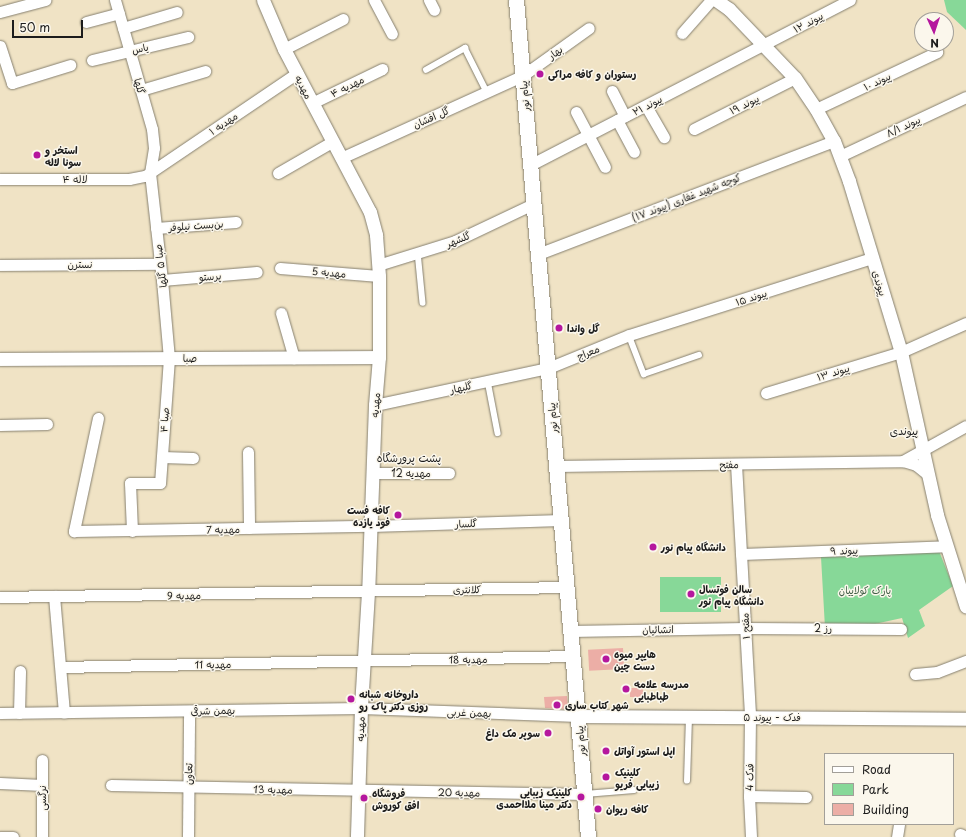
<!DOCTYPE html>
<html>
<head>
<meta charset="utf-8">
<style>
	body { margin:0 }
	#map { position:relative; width:966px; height:837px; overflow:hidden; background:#f0e3c5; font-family:"Playpen Sans","Playpen Sans Arabic",sans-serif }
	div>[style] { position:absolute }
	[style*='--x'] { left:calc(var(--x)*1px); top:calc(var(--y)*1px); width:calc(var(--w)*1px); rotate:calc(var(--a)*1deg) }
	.green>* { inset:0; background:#87d898; transform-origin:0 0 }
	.building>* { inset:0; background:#ecaea6; transform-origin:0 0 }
	.roads { filter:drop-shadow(0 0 1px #868070) drop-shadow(0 0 1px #868070) }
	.service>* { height:5.5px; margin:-2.75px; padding:0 2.75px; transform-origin:2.75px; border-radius:2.75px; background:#fff }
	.minor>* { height:11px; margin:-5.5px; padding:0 5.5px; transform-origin:5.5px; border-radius:5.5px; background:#fff }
	.tertiary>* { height:13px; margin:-6.5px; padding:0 6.5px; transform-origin:6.5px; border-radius:6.5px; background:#fff }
	.secondary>* { height:15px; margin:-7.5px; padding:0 7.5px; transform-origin:7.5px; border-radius:7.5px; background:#fff }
	.dots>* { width:11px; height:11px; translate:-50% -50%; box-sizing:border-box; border:2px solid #fbf7ec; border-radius:50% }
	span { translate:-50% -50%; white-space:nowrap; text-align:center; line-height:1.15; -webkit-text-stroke:3px #fbf7ec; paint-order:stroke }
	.street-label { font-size:10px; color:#1c1c1c }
	.poi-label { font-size:10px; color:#1c1c1c; font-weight:700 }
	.left { translate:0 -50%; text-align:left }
	.right { translate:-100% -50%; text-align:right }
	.park-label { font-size:10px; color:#415e47 }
	.neighbourhood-label { font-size:11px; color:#1c1c1c }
	.legend { position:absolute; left:824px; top:753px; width:130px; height:72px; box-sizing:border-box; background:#fbf7ec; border:1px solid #a29f99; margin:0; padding:5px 7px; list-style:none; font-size:12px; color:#1c1c1c }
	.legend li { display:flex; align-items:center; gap:8px; height:20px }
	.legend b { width:20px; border:1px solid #a29f99 }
	.north { position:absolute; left:914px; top:12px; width:40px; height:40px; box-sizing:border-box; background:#fbf7ec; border:1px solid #a29f99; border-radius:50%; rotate:177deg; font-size:11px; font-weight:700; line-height:16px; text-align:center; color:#1c1c1c }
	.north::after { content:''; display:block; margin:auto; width:14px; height:18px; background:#b5179e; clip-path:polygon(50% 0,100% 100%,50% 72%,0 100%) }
	.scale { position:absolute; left:12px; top:20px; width:71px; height:18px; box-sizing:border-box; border:2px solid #1c1c1c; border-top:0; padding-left:5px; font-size:12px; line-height:14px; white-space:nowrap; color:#1c1c1c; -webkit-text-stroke:3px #fbf7ec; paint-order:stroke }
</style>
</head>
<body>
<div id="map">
	<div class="green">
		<div style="clip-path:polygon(944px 0,966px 0,966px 30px,947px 12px)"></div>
		<div style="clip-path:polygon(939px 551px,953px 586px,919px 610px,925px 626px,908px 638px,902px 618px,870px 625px,825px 628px,821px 557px)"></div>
		<div style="left:660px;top:577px;width:61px;height:35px"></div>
	</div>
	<div class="building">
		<div style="left:623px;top:648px;width:21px;height:35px;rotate:87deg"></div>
		<div style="left:630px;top:688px;width:13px;height:9px"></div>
		<div style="clip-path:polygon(567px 696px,568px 709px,545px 708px,544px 697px)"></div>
	</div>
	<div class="roads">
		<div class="service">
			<div style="--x:426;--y:70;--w:45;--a:-29.4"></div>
			<div style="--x:465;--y:48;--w:49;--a:63.4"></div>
			<div style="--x:418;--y:252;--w:51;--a:84.4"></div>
			<div style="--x:629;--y:335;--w:42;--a:69"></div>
			<div style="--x:644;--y:374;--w:58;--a:-19.1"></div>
			<div style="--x:488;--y:381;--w:53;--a:79.1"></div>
			<div style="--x:687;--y:781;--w:64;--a:-88.2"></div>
			<div style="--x:585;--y:794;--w:49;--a:-4.7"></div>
		</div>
		<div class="minor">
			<div style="--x:115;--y:0;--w:134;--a:74"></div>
			<div style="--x:152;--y:129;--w:19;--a:84"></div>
			<div style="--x:154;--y:148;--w:25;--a:99"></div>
			<div style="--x:150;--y:173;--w:108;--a:83.6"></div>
			<div style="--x:162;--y:280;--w:78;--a:84.9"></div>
			<div style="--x:169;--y:358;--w:125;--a:94.1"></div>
			<div style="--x:160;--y:483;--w:30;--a:180"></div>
			<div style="--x:130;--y:483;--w:48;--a:87.6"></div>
			<div style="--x:374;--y:0;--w:38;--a:62"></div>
			<div style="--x:429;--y:0;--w:11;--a:63"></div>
			<div style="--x:0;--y:12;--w:47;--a:-14.9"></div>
			<div style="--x:86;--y:22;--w:34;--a:-15"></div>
			<div style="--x:123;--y:28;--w:56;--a:-16.5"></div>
			<div style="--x:682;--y:33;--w:44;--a:-48.7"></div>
			<div style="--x:0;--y:46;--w:39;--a:72"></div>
			<div style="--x:12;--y:83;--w:61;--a:-17.2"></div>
			<div style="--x:284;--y:49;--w:66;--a:-27"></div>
			<div style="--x:92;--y:60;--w:99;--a:-13.5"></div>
			<div style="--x:141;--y:90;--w:67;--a:-16.5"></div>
			<div style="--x:612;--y:91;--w:28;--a:63"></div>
			<div style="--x:312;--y:103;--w:78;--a:-25.9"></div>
			<div style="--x:646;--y:106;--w:36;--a:60"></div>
			<div style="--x:816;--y:109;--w:134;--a:-25.2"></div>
			<div style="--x:576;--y:112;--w:62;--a:62.2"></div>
			<div style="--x:617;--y:120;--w:36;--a:62"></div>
			<div style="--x:694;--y:129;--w:113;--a:-26.8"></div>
			<div style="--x:840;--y:156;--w:139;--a:-25.1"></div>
			<div style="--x:341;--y:158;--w:199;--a:-24.4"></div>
			<div style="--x:522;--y:76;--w:82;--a:-35.6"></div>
			<div style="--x:530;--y:165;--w:360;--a:-27.3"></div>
			<div style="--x:278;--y:173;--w:62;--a:-29.9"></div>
			<div style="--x:0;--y:179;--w:129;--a:0"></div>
			<div style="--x:129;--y:179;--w:16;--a:-11"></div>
			<div style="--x:145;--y:176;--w:184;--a:-34.1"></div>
			<div style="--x:156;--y:228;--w:80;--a:-4.3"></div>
			<div style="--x:538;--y:254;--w:317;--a:-20.9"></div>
			<div style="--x:0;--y:265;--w:160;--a:-0.4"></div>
			<div style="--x:378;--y:265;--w:81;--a:-17.3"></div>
			<div style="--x:455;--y:241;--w:86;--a:-25.4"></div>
			<div style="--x:280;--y:268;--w:99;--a:4.6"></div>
			<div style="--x:162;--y:280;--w:95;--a:-4.8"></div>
			<div style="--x:281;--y:313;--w:47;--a:73.9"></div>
			<div style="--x:766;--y:393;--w:141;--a:-16.9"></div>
			<div style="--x:901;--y:352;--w:71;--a:-24"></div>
			<div style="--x:375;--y:405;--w:177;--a:-12.1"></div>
			<div style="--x:548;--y:368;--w:87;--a:-22.2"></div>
			<div style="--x:629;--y:335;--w:255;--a:-17.6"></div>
			<div style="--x:98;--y:418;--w:116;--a:102"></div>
			<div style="--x:74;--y:531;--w:297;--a:-1"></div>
			<div style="--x:371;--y:526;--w:190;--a:-1.8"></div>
			<div style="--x:0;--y:425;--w:47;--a:-1.2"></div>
			<div style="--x:248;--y:452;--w:76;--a:89.2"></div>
			<div style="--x:162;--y:457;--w:31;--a:2"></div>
			<div style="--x:903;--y:461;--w:72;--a:-29.1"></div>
			<div style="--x:736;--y:464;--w:253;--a:86.8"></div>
			<div style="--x:750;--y:717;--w:79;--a:90.7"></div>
			<div style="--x:749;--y:796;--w:41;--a:87.2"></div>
			<div style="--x:556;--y:466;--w:347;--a:-0.8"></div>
			<div style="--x:903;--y:461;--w:14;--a:17"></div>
			<div style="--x:916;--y:465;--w:14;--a:39"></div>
			<div style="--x:373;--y:473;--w:76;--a:0"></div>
			<div style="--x:741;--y:554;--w:206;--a:-2.2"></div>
			<div style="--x:54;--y:596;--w:117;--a:85.1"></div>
			<div style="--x:0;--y:597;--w:567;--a:-1.01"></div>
			<div style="--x:570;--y:631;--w:175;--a:-1"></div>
			<div style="--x:745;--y:628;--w:156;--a:0.4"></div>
			<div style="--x:61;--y:667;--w:512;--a:-1.23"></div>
			<div style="--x:915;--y:674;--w:22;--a:-5"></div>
			<div style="--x:937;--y:672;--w:31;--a:-21"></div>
			<div style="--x:0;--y:713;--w:361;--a:-0.8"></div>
			<div style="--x:361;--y:708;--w:217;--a:2.1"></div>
			<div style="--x:19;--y:713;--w:42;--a:-88.6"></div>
			<div style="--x:0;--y:783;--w:42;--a:2.7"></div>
			<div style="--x:111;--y:785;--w:473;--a:1.1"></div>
			<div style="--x:749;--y:796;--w:57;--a:1"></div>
			<div style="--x:960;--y:834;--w:7;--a:27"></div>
			<div style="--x:0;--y:837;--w:13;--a:0"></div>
			<div style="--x:42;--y:837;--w:77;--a:-90"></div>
			<div style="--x:188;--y:837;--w:126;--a:-89.5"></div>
			<div style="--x:897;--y:837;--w:13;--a:-81"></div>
		</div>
		<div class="tertiary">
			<div style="--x:263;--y:0;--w:53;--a:66.8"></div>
			<div style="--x:284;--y:49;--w:184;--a:62.2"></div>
			<div style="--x:370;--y:212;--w:24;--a:75"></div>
			<div style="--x:376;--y:235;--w:41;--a:85.8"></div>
			<div style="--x:379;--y:276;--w:81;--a:90"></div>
			<div style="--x:379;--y:357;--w:48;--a:94.8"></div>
			<div style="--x:375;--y:405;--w:187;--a:92.1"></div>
			<div style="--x:368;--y:592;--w:116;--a:93.5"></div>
			<div style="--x:361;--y:708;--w:129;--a:91.8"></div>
			<div style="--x:716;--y:0;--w:16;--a:35"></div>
			<div style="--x:729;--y:9;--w:95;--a:46.3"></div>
			<div style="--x:795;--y:78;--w:37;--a:56"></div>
			<div style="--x:816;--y:109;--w:37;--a:61"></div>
			<div style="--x:834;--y:141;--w:43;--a:69.4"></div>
			<div style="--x:849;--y:181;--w:179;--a:73.1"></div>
			<div style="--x:901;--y:352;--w:167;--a:77.5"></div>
			<div style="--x:937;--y:515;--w:96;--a:72.5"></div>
			<div style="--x:0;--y:359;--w:379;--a:-0.3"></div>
			<div style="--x:578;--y:716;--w:388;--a:0.4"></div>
		</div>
		<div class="secondary">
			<div style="--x:516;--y:0;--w:840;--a:85.08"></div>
		</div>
	</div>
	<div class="dots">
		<div style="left:540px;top:74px;background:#b5179e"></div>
		<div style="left:37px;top:155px;background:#b5179e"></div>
		<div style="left:559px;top:328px;background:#b5179e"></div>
		<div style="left:398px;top:515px;background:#b5179e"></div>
		<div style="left:653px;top:547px;background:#b5179e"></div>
		<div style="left:691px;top:594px;background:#b5179e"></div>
		<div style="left:606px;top:659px;background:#b5179e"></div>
		<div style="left:626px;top:689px;background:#b5179e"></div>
		<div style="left:351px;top:699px;background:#b5179e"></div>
		<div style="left:557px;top:705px;background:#b5179e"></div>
		<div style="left:548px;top:733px;background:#b5179e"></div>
		<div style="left:606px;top:751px;background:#b5179e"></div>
		<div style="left:606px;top:777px;background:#b5179e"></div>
		<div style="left:581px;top:797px;background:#b5179e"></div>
		<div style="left:364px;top:798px;background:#b5179e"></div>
		<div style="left:598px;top:809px;background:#b5179e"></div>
	</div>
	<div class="street-label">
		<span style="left:808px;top:22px;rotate:-28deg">پیوند ۱۲</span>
		<span style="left:140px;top:48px;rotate:-13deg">یاس</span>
		<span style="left:555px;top:52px;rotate:-36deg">بهار</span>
		<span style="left:877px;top:81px;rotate:-25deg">پیوند ۱۰</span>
		<span style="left:140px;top:86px;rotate:74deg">گلها</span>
		<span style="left:347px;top:86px;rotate:-26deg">مهدیه ۴</span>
		<span style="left:304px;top:87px;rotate:63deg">مهدیه</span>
		<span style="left:524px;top:96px;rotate:-95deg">پیام نور</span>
		<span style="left:744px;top:104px;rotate:-26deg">پیوند ۱۹</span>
		<span style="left:647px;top:105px;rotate:-27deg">پیوند ۲۱</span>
		<span style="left:431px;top:117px;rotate:-24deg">گل افشان</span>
		<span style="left:223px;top:123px;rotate:-34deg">مهدیه ۱</span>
		<span style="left:903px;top:126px;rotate:-25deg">پیوند ۸/۱</span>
		<span style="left:75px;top:179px">لاله ۴</span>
		<span style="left:686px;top:197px;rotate:-21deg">کوچه شهید غفاری (پیوند ۱۷)</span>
		<span style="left:196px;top:225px;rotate:-4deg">بن‌بست نیلوفر</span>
		<span style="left:458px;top:239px;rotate:-22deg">گلشهر</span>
		<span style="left:80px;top:264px">نسترن</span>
		<span style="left:160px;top:266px;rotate:-97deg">صبا ۵ گلها</span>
		<span style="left:329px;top:272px;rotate:5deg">مهدیه 5</span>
		<span style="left:210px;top:276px;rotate:-5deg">پرستو</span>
		<span style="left:880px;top:283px;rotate:73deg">پیوندی</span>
		<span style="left:751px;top:297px;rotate:-18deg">پیوند ۱۵</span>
		<span style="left:588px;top:352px;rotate:-22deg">معراج</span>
		<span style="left:190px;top:358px">صبا</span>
		<span style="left:833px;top:372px;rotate:-17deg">پیوند ۱۳</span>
		<span style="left:461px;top:387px;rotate:-12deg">گلبهار</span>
		<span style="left:375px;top:405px;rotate:-86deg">مهدیه</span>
		<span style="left:552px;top:418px;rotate:-95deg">پیام نور</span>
		<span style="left:164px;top:420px;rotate:-86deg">صبا ۴</span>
		<span style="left:729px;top:464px;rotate:-1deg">مفتح</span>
		<span style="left:411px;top:473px">مهدیه 12</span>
		<span style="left:466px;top:523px;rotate:-2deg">گلسار</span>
		<span style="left:223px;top:529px;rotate:-1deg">مهدیه 7</span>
		<span style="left:844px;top:550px;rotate:-2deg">پیوند ۹</span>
		<span style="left:467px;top:589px;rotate:-1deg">کلانتری</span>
		<span style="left:184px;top:595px;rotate:-1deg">مهدیه 9</span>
		<span style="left:745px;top:626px;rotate:-93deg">مفتح ۱</span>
		<span style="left:823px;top:628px">رز 2</span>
		<span style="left:658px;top:629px;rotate:-1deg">انشائیان</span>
		<span style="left:468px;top:659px;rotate:-1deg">مهدیه 18</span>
		<span style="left:213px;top:664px;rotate:-1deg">مهدیه 11</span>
		<span style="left:213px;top:710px;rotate:-1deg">بهمن شرقی</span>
		<span style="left:469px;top:712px;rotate:2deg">بهمن غربی</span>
		<span style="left:772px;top:717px">فدک - پیوند ۵</span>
		<span style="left:360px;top:729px;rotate:-88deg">مهدیه</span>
		<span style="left:580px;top:741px;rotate:-95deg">پیام نور</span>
		<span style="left:188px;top:774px;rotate:-89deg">تعاون</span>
		<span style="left:749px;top:777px;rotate:-89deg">فدک 4</span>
		<span style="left:273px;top:789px;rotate:1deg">مهدیه 13</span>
		<span style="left:459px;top:792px;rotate:1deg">مهدیه 20</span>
		<span style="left:42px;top:798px;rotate:-90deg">نرگسی</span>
	</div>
	<div class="poi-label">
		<span class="left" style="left:548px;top:74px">رستوران و کافه مراکی</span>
		<span class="left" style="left:45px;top:155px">استخر و<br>سونا لاله</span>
		<span class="left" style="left:567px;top:328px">گل واندا</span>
		<span class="right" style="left:390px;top:515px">کافه فست<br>فود یازده</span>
		<span class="left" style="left:661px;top:547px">دانشگاه پیام نور</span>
		<span class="left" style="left:699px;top:594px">سالن فوتسال<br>دانشگاه پیام نور</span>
		<span class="left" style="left:614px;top:659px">هایپر میوه<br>دست چین</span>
		<span class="left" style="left:634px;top:689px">مدرسه علامه<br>طباطبایی</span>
		<span class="left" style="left:359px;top:699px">داروخانه شبانه<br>روزی دکتر پاک رو</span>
		<span class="left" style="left:565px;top:705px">شهر کتاب ساری</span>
		<span class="right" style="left:540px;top:733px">سوپر مک داغ</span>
		<span class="left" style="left:614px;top:751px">اپل استور آواتل</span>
		<span class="left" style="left:615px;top:777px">کلینیک<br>زیبایی فریو</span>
		<span class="right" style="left:572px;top:797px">کلینیک زیبایی<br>دکتر مینا ملااحمدی</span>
		<span class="left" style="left:372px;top:798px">فروشگاه<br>افق کوروش</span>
		<span class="left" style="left:606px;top:809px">کافه ریوان</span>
	</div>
	<div class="park-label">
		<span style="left:865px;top:590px">پارک کولاییان</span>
	</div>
	<div class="neighbourhood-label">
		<span style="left:904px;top:431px">پیوندی</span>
		<span style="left:409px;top:458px">پشت پرورشگاه</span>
	</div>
	<ul class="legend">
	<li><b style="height:5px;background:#fff"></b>Road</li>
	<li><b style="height:11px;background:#87d898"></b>Park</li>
	<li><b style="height:11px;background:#ecaea6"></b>Building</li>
	</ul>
	<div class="north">N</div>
	<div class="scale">50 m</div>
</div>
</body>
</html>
